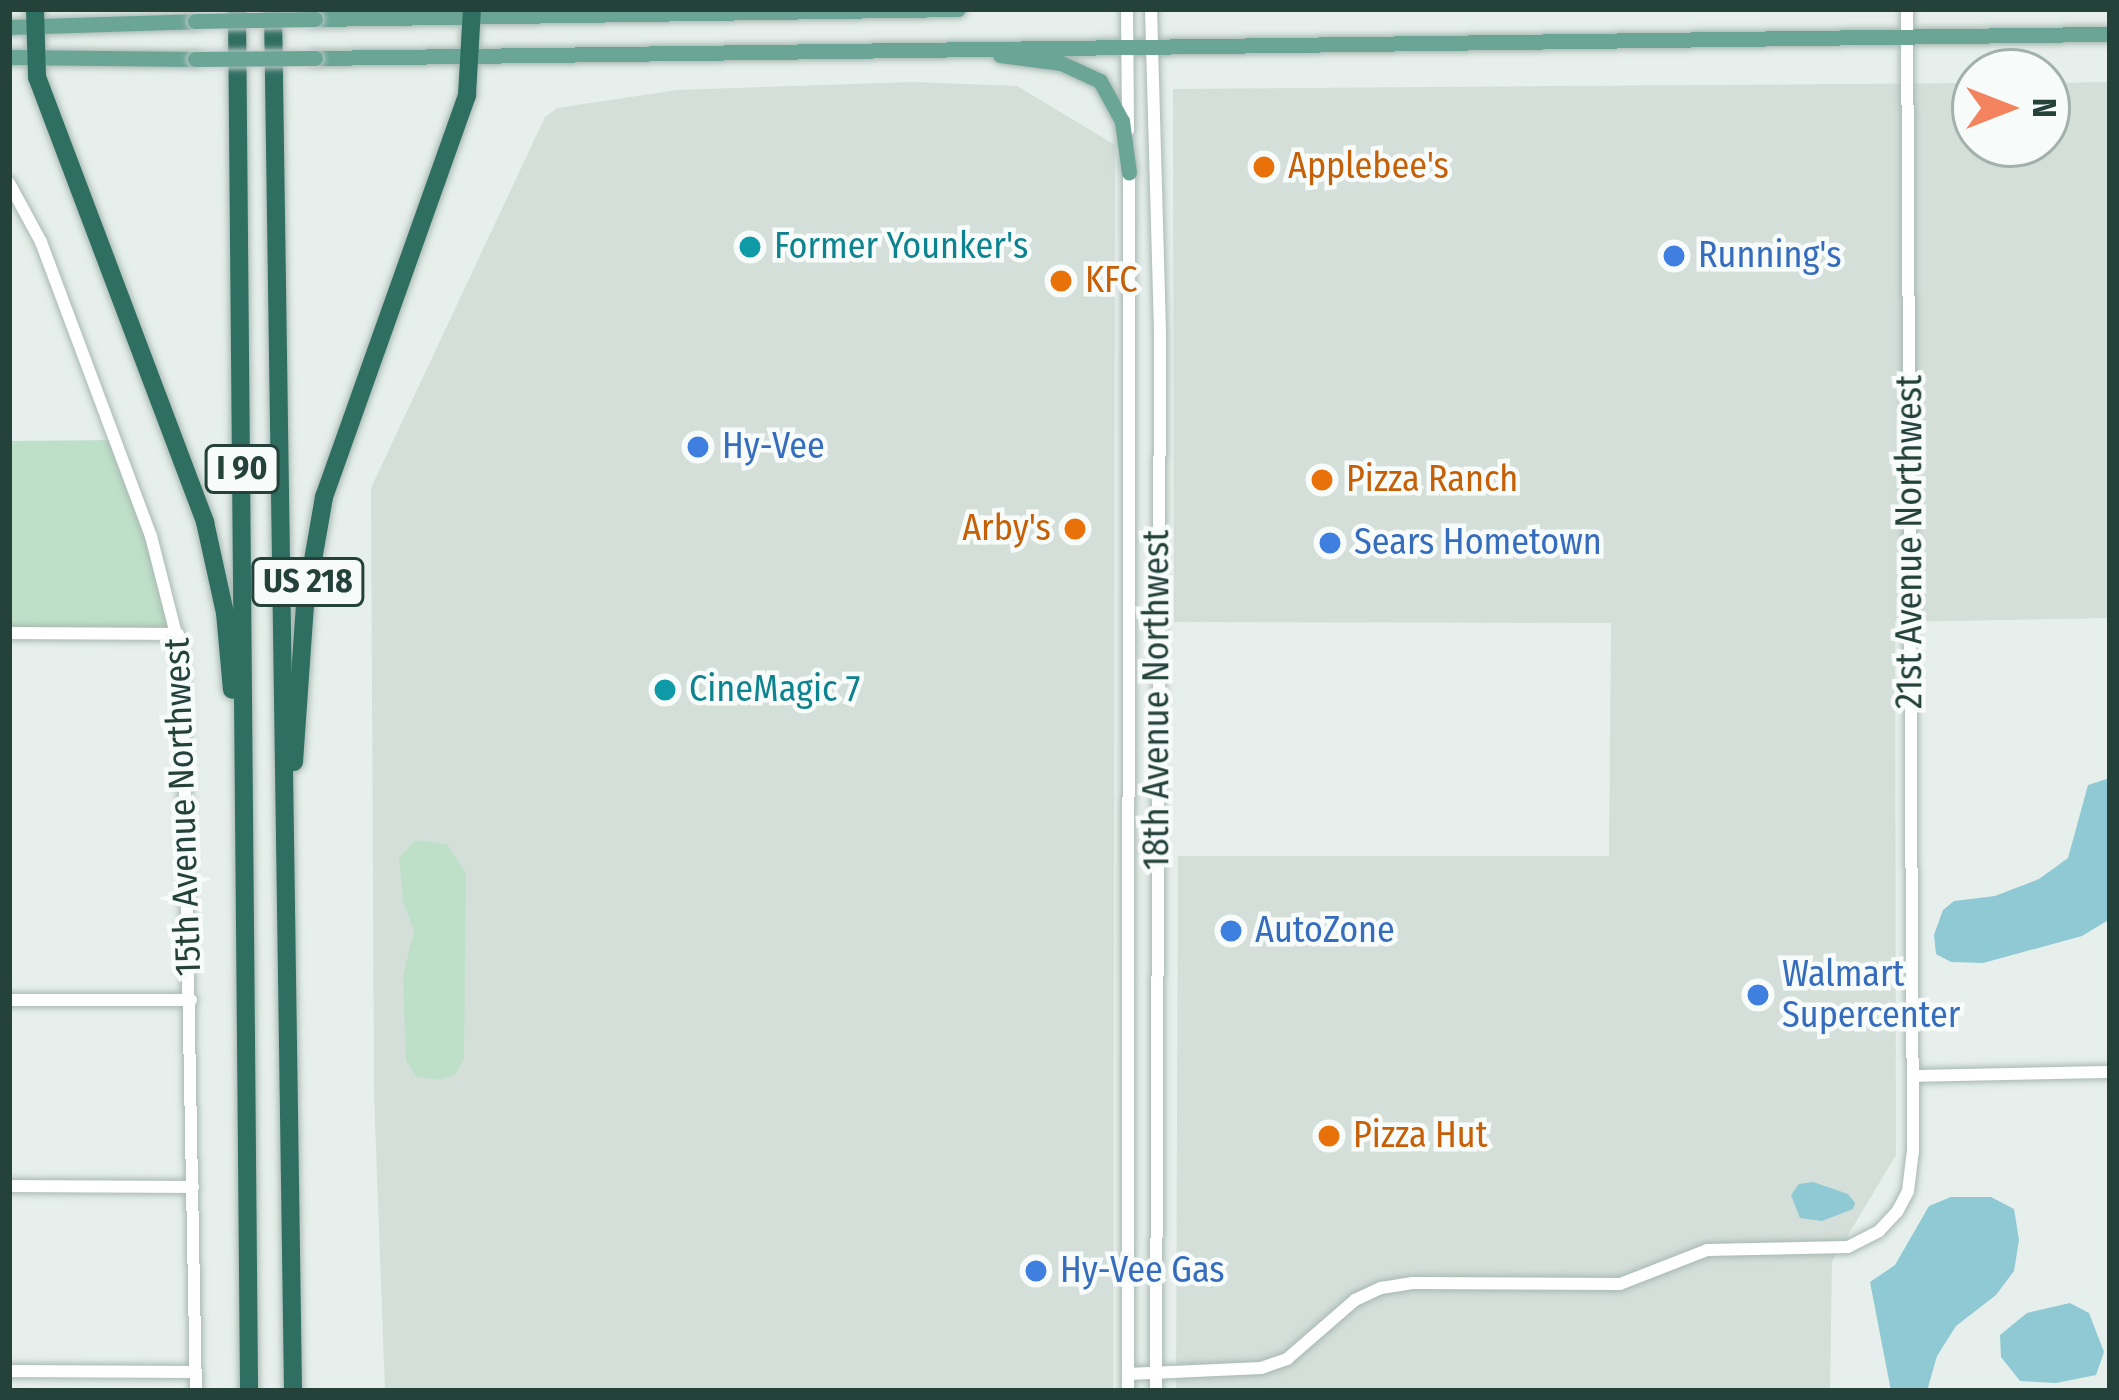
<!DOCTYPE html>
<html>
<head>
<meta charset="utf-8">
<style>
	body { margin:0 }
	#map { position:relative; width:2119px; height:1400px; overflow:hidden; background:#e6efeb; font-family:"Fira Sans Condensed",sans-serif }
	div>[style] { position:absolute }
	[style*='--x'] { left:calc(var(--x)*1px); top:calc(var(--y)*1px); width:calc(var(--w)*1px); rotate:calc(var(--a)*1deg) }
	.built>* { inset:0; background:#d4dfda }
	.green>* { inset:0; background:#bfe0c8 }
	.water>* { inset:0; background:#8ec9d4 }
	.roads { filter:drop-shadow(0 0 3px #a8b8b2) drop-shadow(0 0 3px #a8b8b2) }
	.minor>* { height:12px; margin:-6px; padding:0 6px; transform-origin:6px; border-radius:6px; background:#fff }
	.major>* { height:15px; margin:-7.5px; padding:0 7.5px; transform-origin:7.5px; border-radius:7.5px; background:#6aa596 }
	.highway>* { height:18px; margin:-9px; padding:0 9px; transform-origin:9px; border-radius:9px; background:#2f6f62 }
	.bridges { filter:drop-shadow(0 0 3px #c2cac8) drop-shadow(0 0 3px #c2cac8) }
	.major-bridge>* { height:15px; margin:-7.5px; padding:0 7.5px; transform-origin:7.5px; border-radius:7.5px; background:#6aa596 }
	.dots>* { width:33px; height:33px; translate:-50% -50%; box-sizing:border-box; border:6px solid #f7fbf9; border-radius:50% }
	span { translate:-50% -50%; white-space:nowrap; text-align:center; line-height:1.15; -webkit-text-stroke:9px #f7fbf9; paint-order:stroke }
	.shield-label span { padding:3px 9px; background:#f7fbf9; border:3px solid; border-radius:9px; -webkit-text-stroke-width:0 }
	.shield-label { font-size:33px; color:#24423a; font-weight:700 }
	.food-label { font-size:36px; color:#c56008 }
	.left { translate:0 -50%; text-align:left }
	.right { translate:-100% -50%; text-align:right }
	.culture-label { font-size:36px; color:#0d838f }
	.shop-label { font-size:36px; color:#366cbe }
	.street-label { font-size:36px; color:#24423a }
	.frame { position:absolute; inset:0; border:12px solid #24423a; pointer-events:none }
	.north { position:absolute; left:1951px; top:48px; width:120px; height:120px; box-sizing:border-box; background:#f7fbf9; border:3px solid #a3b1ad; border-radius:50%; rotate:90deg; font-size:33px; font-weight:700; line-height:48px; text-align:center; color:#24423a }
	.north::after { content:''; display:block; margin:auto; width:42px; height:54px; background:#f4845f; clip-path:polygon(50% 0,100% 100%,50% 72%,0 100%) }
</style>
</head>
<body>
<div id="map">
	<div class="built">
		<div style="clip-path:polygon(913px 82px,1017px 86px,1115px 145px,1113px 1391px,385px 1391px,374px 1095px,371px 488px,545px 117px,557px 108px,677px 90px)"></div>
		<div style="clip-path:polygon(2110px 82px,2110px 618px,1895px 622px,1896px 1155px,1832px 1262px,1830px 1391px,1176px 1391px,1178px 856px,1609px 856px,1611px 623px,1174px 622px,1173px 89px,1975px 83px,1975px 144px,2047px 144px,2047px 83px)"></div>
	</div>
	<div class="green">
		<div style="clip-path:polygon(115px 440px,178px 634px,9px 633px,9px 441px)"></div>
		<div style="clip-path:polygon(416px 840px,447px 844px,466px 873px,464px 1058px,456px 1074px,440px 1080px,417px 1077px,406px 1061px,403px 976px,414px 931px,403px 902px,399px 858px)"></div>
	</div>
	<div class="water">
		<div style="clip-path:polygon(2110px 778px,2110px 919px,2082px 936px,1983px 963px,1951px 962px,1936px 954px,1934px 935px,1943px 910px,1954px 901px,1995px 896px,2039px 879px,2068px 858px,2088px 785px)"></div>
		<div style="clip-path:polygon(1813px 1182px,1848px 1194px,1855px 1203px,1853px 1209px,1822px 1221px,1800px 1218px,1791px 1195px,1799px 1184px)"></div>
		<div style="clip-path:polygon(1951px 1197px,1991px 1197px,2014px 1209px,2019px 1240px,2014px 1271px,1996px 1295px,1956px 1326px,1937px 1356px,1927px 1391px,1891px 1391px,1870px 1282px,1895px 1265px,1929px 1206px)"></div>
		<div style="clip-path:polygon(2070px 1303px,2089px 1313px,2104px 1352px,2096px 1375px,2056px 1383px,2020px 1381px,2001px 1357px,2000px 1335px,2027px 1313px)"></div>
	</div>
	<div class="roads">
		<div class="minor">
			<div style="--x:1127;--y:9;--w:121;--a:89.5"></div>
			<div style="--x:1151;--y:9;--w:322;--a:88.4"></div>
			<div style="--x:1160;--y:331;--w:1060;--a:90.22"></div>
			<div style="--x:9;--y:183;--w:67;--a:61.5"></div>
			<div style="--x:41;--y:242;--w:314;--a:69.5"></div>
			<div style="--x:151;--y:536;--w:126;--a:75.7"></div>
			<div style="--x:182;--y:658;--w:733;--a:88.91"></div>
			<div style="--x:9;--y:633;--w:169;--a:0.3"></div>
			<div style="--x:9;--y:1000;--w:182;--a:0"></div>
			<div style="--x:1913;--y:1076;--w:197;--a:-1.2"></div>
			<div style="--x:9;--y:1186;--w:184;--a:0.3"></div>
			<div style="--x:9;--y:1371;--w:187;--a:0.3"></div>
			<div style="--x:1128;--y:1374;--w:133;--a:-2.6"></div>
			<div style="--x:1261;--y:1368;--w:28;--a:-19"></div>
			<div style="--x:1287;--y:1359;--w:90;--a:-40.9"></div>
			<div style="--x:1355;--y:1300;--w:29;--a:-25"></div>
			<div style="--x:1381;--y:1288;--w:32;--a:-9"></div>
			<div style="--x:1413;--y:1283;--w:207;--a:0.3"></div>
			<div style="--x:1620;--y:1284;--w:93;--a:-21.3"></div>
			<div style="--x:1707;--y:1250;--w:141;--a:-1.2"></div>
			<div style="--x:1848;--y:1247;--w:35;--a:-27"></div>
			<div style="--x:1879;--y:1231;--w:26;--a:-47"></div>
			<div style="--x:1897;--y:1212;--w:24;--a:-62"></div>
			<div style="--x:1908;--y:1191;--w:39;--a:-83"></div>
			<div style="--x:1913;--y:1152;--w:1143;--a:-90.3"></div>
			<div style="--x:1128;--y:1391;--w:1223;--a:-89.95"></div>
		</div>
		<div class="major">
			<div style="--x:315;--y:19;--w:643;--a:-0.89"></div>
			<div style="--x:9;--y:27;--w:186;--a:-1.8"></div>
			<div style="--x:1000;--y:55;--w:62;--a:7.5"></div>
			<div style="--x:1061;--y:63;--w:43;--a:24.8"></div>
			<div style="--x:1100;--y:81;--w:46;--a:61.2"></div>
			<div style="--x:1122;--y:121;--w:52;--a:82.3"></div>
			<div style="--x:9;--y:57;--w:186;--a:0.6"></div>
			<div style="--x:315;--y:58;--w:1795;--a:-0.77"></div>
		</div>
		<div class="highway">
			<div style="--x:35;--y:9;--w:68;--a:88.3"></div>
			<div style="--x:37;--y:77;--w:476;--a:69.3"></div>
			<div style="--x:205;--y:522;--w:93;--a:77.6"></div>
			<div style="--x:225;--y:613;--w:77;--a:84.8"></div>
			<div style="--x:237;--y:9;--w:1382;--a:89.5"></div>
			<div style="--x:273;--y:9;--w:1382;--a:89.17"></div>
			<div style="--x:294;--y:762;--w:156;--a:-86"></div>
			<div style="--x:305;--y:606;--w:111;--a:-80.1"></div>
			<div style="--x:324;--y:497;--w:427;--a:-70.4"></div>
			<div style="--x:467;--y:95;--w:86;--a:-86.7"></div>
		</div>
	</div>
	<div class="bridges">
		<div class="major-bridge">
			<div style="--x:195;--y:21;--w:120;--a:-1"></div>
			<div style="--x:195;--y:59;--w:120;--a:-0.5"></div>
		</div>
	</div>
	<div class="dots">
		<div style="left:1264px;top:167px;background:#e8710a"></div>
		<div style="left:750px;top:247px;background:#0f9aa8"></div>
		<div style="left:1674px;top:256px;background:#3f7fe0"></div>
		<div style="left:1061px;top:281px;background:#e8710a"></div>
		<div style="left:698px;top:447px;background:#3f7fe0"></div>
		<div style="left:1322px;top:480px;background:#e8710a"></div>
		<div style="left:1075px;top:529px;background:#e8710a"></div>
		<div style="left:1330px;top:543px;background:#3f7fe0"></div>
		<div style="left:665px;top:690px;background:#0f9aa8"></div>
		<div style="left:1231px;top:931px;background:#3f7fe0"></div>
		<div style="left:1758px;top:995px;background:#3f7fe0"></div>
		<div style="left:1329px;top:1136px;background:#e8710a"></div>
		<div style="left:1036px;top:1271px;background:#3f7fe0"></div>
	</div>
	<div class="shield-label">
		<span style="left:242px;top:469px">I 90</span>
		<span style="left:308px;top:582px">US 218</span>
	</div>
	<div class="food-label">
		<span class="left" style="left:1288px;top:167px">Applebee's</span>
		<span class="left" style="left:1085px;top:281px">KFC</span>
		<span class="left" style="left:1346px;top:480px">Pizza Ranch</span>
		<span class="right" style="left:1051px;top:529px">Arby's</span>
		<span class="left" style="left:1353px;top:1136px">Pizza Hut</span>
	</div>
	<div class="culture-label">
		<span class="left" style="left:774px;top:247px">Former Younker's</span>
		<span class="left" style="left:689px;top:690px">CineMagic 7</span>
	</div>
	<div class="shop-label">
		<span class="left" style="left:1698px;top:256px">Running's</span>
		<span class="left" style="left:722px;top:447px">Hy-Vee</span>
		<span class="left" style="left:1354px;top:543px">Sears Hometown</span>
		<span class="left" style="left:1255px;top:931px">AutoZone</span>
		<span class="left" style="left:1782px;top:995px">Walmart<br>Supercenter</span>
		<span class="left" style="left:1060px;top:1271px">Hy-Vee Gas</span>
	</div>
	<div class="street-label">
		<span style="left:1910px;top:542px;rotate:-90deg">21st Avenue Northwest</span>
		<span style="left:1157px;top:700px;rotate:-90deg">18th Avenue Northwest</span>
		<span style="left:183px;top:807px;rotate:-92deg">15th Avenue Northwest</span>
	</div>
	<div class="frame"></div>
	<div class="north">N</div>
</div>
</body>
</html>
